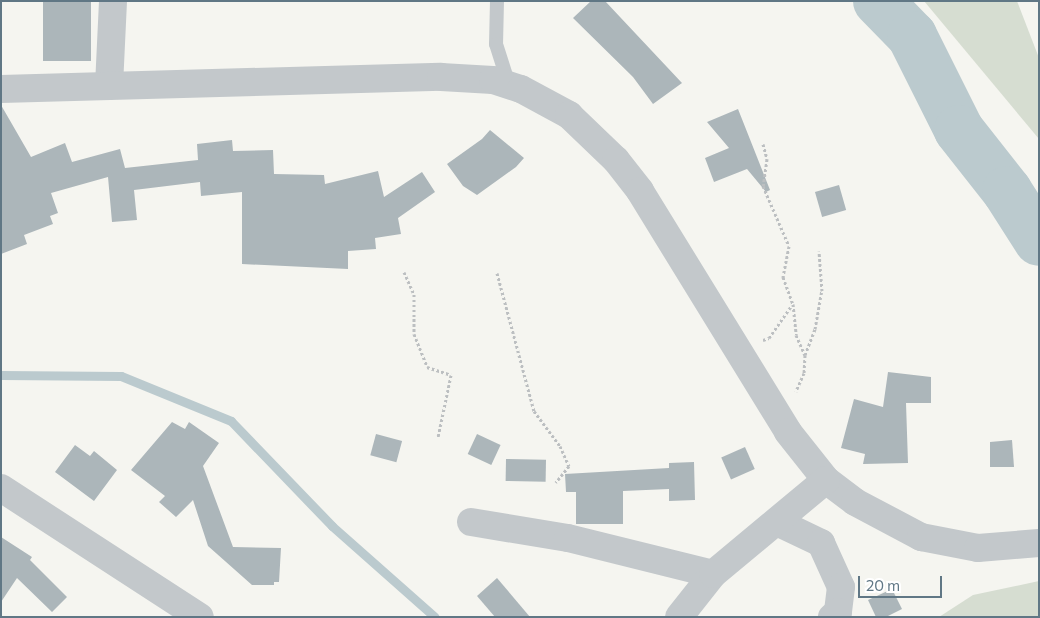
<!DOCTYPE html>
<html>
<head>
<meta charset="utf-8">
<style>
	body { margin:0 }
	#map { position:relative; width:1040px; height:618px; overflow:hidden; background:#f5f5f0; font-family:Commissioner,sans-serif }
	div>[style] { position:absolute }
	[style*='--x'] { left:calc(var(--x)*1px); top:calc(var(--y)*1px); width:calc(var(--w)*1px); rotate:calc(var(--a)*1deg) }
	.green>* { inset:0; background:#d6ddd1 }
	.stream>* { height:9px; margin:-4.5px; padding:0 4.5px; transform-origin:4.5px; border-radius:4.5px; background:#bbcace }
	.river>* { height:50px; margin:-25px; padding:0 25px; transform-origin:25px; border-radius:25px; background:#bbcace }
	.building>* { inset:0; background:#acb6ba; transform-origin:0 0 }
	.path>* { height:3px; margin-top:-1.5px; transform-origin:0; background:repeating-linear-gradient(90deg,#bcbfc1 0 2.5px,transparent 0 5px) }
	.lane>* { height:14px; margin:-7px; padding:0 7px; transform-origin:7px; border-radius:7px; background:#c3c8cb }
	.street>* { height:28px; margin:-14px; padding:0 14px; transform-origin:14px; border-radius:14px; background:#c3c8cb }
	span { translate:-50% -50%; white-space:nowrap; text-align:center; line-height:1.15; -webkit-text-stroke:5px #fff; paint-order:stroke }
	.frame { position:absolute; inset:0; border:2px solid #607785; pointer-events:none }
	.scale { position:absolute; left:858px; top:576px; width:84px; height:22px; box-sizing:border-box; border:2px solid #607785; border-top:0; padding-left:6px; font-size:15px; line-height:18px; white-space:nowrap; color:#607785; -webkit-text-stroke:4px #fff; paint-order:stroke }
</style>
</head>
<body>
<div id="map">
	<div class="green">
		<div style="clip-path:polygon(924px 1px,1017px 1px,1039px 58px,1039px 139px)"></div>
		<div style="clip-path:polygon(1039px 581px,1039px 617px,939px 617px,973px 595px)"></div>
	</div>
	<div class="stream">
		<div style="--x:1;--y:375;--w:120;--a:0.5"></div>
		<div style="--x:121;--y:376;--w:119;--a:22.2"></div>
		<div style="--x:231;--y:421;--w:146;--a:46.1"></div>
		<div style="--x:332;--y:526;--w:137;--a:41.5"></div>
	</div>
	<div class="river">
		<div style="--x:878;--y:1;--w:49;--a:45.8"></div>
		<div style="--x:912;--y:36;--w:105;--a:63.4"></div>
		<div style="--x:959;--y:130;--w:78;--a:51.8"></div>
		<div style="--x:1007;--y:191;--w:59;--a:57.4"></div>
	</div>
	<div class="building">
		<div style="left:43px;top:1px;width:48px;height:60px"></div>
		<div style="clip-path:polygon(591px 1px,605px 1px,682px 83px,653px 104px,633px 77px,573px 18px)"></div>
		<div style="clip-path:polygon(1px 105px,31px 157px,65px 143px,72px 162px,120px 149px,125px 168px,198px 160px,197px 144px,232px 140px,233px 151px,273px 150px,274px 174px,324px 175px,325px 184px,378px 171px,384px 197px,422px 172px,435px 192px,398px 218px,401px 234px,375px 238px,376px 249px,348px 251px,348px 269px,242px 264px,242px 192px,201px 196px,200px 182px,134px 190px,137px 220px,112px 222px,108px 177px,51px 193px,58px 213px,50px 216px,53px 224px,24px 235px,27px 244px,1px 254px)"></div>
		<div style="clip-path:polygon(738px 109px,770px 190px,766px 192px,747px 169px,714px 182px,705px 158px,729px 148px,707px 122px)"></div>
		<div style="clip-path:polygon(490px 130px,524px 158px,516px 167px,477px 195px,463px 186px,447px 164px,482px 139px)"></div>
		<div style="left:839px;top:185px;width:26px;height:25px;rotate:74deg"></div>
		<div style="clip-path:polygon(888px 372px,931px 377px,931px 403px,906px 403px,908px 463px,863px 464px,865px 454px,841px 448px,854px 399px,883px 407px)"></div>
		<div style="clip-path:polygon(172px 422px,185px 429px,189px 422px,219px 443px,203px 466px,233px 547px,281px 548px,279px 582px,274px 582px,274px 585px,252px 585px,208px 546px,193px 500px,176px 517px,159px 502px,165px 496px,131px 470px)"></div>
		<div style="left:376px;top:434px;width:27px;height:22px;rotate:15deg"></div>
		<div style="left:477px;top:434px;width:26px;height:22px;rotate:25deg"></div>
		<div style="clip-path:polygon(1012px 440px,1014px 467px,990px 467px,990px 442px)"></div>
		<div style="clip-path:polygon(75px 445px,90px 456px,94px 451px,117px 470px,94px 501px,55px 472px)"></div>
		<div style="left:745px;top:447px;width:24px;height:26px;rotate:66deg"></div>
		<div style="left:506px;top:459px;width:40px;height:22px;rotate:1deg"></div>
		<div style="clip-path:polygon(694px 462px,695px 500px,669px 501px,669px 489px,623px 491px,623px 524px,576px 524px,576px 492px,566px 492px,565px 474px,669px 468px,669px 463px)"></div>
		<div style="clip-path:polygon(1px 537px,32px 557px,30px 560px,67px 597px,52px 612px,17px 578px,1px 602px)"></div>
		<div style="clip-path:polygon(497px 578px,530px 617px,495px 617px,477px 596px)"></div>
		<div style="clip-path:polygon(892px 589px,902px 609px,886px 617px,876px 617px,868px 600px)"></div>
	</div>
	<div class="path">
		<div style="--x:763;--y:144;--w:16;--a:75"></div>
		<div style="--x:767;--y:159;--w:27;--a:98"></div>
		<div style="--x:763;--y:186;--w:65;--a:66.6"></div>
		<div style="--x:789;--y:246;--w:32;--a:101"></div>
		<div style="--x:783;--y:277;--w:29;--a:70"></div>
		<div style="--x:793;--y:304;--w:31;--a:84"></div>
		<div style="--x:796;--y:335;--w:22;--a:66"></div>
		<div style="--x:805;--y:355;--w:18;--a:93"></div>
		<div style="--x:804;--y:373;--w:20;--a:114"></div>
		<div style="--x:404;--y:272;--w:24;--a:66"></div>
		<div style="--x:414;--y:294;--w:40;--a:90"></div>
		<div style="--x:414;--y:334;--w:35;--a:68"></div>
		<div style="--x:427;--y:367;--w:25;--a:18"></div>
		<div style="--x:451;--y:375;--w:63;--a:101.8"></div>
		<div style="--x:497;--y:273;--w:143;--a:75"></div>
		<div style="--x:534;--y:411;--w:44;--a:53.4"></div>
		<div style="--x:560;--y:446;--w:22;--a:66"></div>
		<div style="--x:569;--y:466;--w:21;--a:129"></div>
		<div style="--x:763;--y:340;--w:6;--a:-18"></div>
		<div style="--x:769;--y:338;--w:40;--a:-55.1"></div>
		<div style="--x:805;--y:355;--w:28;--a:-69"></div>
		<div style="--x:815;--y:329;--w:39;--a:-80"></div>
		<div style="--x:822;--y:291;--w:40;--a:-94.3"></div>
	</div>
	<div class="lane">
		<div style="--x:497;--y:1;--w:43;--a:91.3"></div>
		<div style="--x:496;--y:44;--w:43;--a:72.4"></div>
	</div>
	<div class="street">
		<div style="--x:109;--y:86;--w:85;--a:-87.3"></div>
		<div style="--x:1;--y:89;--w:440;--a:-1.6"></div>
		<div style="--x:441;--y:77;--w:52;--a:3.3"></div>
		<div style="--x:493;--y:80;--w:29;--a:18"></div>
		<div style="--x:521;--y:89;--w:55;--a:28.4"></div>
		<div style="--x:569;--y:115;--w:65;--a:43.8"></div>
		<div style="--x:616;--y:160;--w:39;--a:52"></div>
		<div style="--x:640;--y:191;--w:283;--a:58.4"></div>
		<div style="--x:788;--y:432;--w:61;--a:51.6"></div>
		<div style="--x:826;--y:480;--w:36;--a:37"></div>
		<div style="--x:855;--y:502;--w:75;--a:27.9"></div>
		<div style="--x:921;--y:537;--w:58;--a:10.9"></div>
		<div style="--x:978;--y:548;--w:61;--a:-4.7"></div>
		<div style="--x:1;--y:488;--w:237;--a:33"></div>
		<div style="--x:471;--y:522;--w:98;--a:9.4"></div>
		<div style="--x:568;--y:538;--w:149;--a:13.9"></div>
		<div style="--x:777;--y:522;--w:49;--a:25.5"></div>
		<div style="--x:821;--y:543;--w:48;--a:65.6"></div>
		<div style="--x:841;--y:587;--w:25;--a:97"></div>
		<div style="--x:838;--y:612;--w:8;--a:140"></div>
		<div style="--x:679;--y:617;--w:55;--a:-51.7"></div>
		<div style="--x:713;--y:574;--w:147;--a:-39.8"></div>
	</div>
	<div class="frame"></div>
	<div class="scale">20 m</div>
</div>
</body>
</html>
